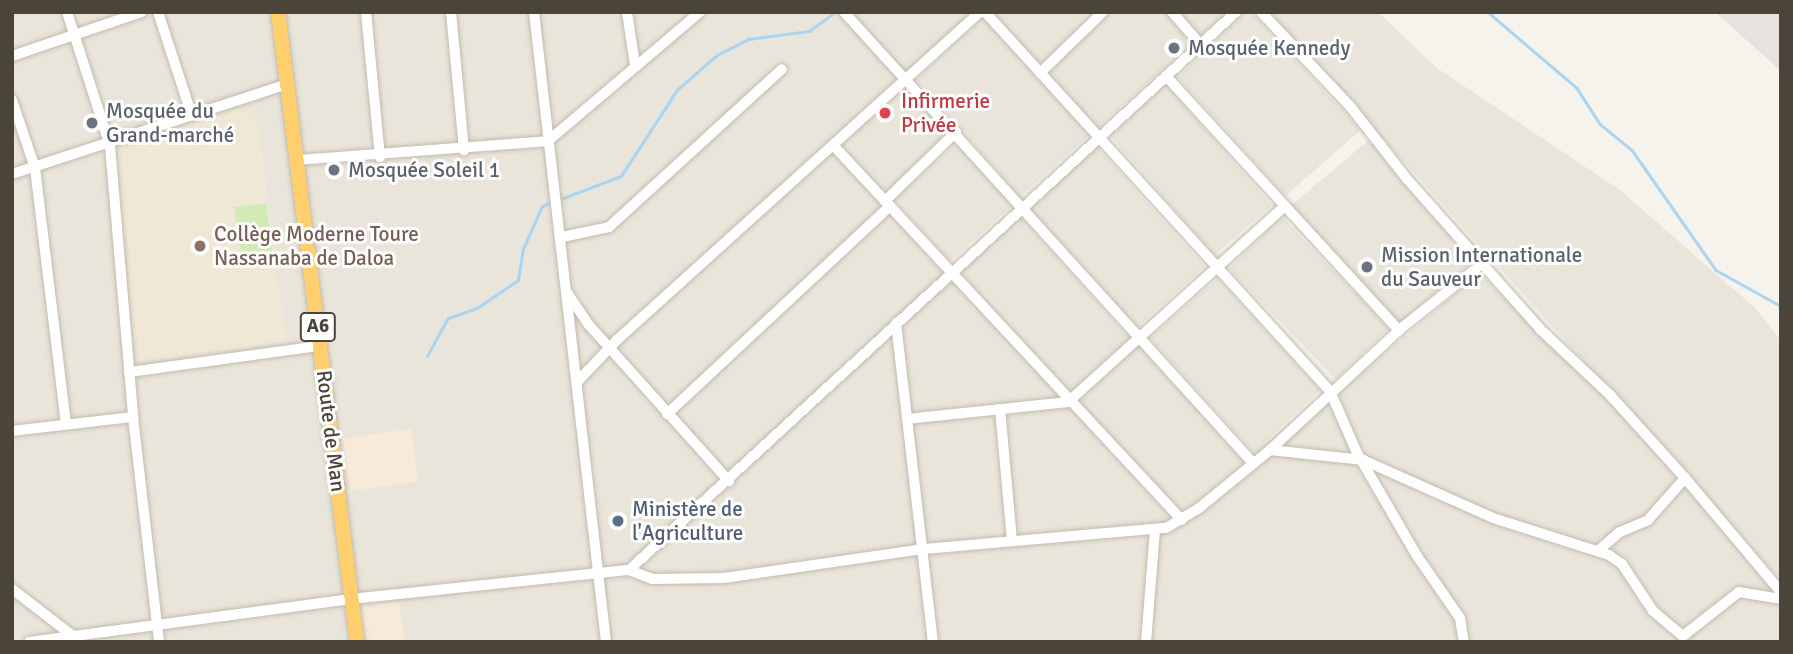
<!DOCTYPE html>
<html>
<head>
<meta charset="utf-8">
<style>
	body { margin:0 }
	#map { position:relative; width:1793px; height:654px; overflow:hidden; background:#f6f3ec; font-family:Signika,sans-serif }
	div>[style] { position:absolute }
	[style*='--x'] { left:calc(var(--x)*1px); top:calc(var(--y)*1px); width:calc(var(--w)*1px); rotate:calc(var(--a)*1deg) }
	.residential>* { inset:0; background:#eae5da; transform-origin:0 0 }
	.commercial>* { inset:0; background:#f7ead8; transform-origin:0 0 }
	.industrial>* { inset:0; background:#e6e2dd }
	.education>* { inset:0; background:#efe8d6 }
	.green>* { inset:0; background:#d2eab5; transform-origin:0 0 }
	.stream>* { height:2.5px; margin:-1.25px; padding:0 1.25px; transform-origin:1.25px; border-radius:1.25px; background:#a9d4f2 }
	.roads { filter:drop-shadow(0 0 2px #c2bbae) drop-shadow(0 0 2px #c2bbae) }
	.minor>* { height:10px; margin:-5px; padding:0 5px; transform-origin:5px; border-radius:5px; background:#fff }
	.highway>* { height:14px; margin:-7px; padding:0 7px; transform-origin:7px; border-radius:7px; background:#ffcf6e }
	.dots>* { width:19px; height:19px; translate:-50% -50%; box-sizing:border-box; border:4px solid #fff; border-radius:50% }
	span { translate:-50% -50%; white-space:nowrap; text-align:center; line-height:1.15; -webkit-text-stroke:6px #fff; paint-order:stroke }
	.shield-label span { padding:2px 5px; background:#fff; border:2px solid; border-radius:5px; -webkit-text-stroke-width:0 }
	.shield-label { font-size:19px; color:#4b4439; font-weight:700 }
	.worship-label { font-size:21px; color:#5b616d }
	.left { translate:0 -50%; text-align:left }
	.health-label { font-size:21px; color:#be3a42 }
	.education-label { font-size:21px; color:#785e54 }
	.street-label { font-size:21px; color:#4b4439 }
	.service-label { font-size:21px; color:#4e5e75 }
	.frame { position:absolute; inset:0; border:14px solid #4b4439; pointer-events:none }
</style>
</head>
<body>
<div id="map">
	<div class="residential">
		<div style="clip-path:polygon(12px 12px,980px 12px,907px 79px,956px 132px,887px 199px,950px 273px,1177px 515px,1181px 511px,1075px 403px,1141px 343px,1244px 460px,1254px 453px,1150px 338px,1218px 278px,1320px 390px,1257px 450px,1330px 391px,1363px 460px,1451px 495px,1364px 455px,1338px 393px,1480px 273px,1611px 403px,1781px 591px,1781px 642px,12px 642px)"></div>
		<div style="clip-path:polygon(989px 12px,1227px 12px,1020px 197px,916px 79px)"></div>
		<div style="clip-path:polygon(1245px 12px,1251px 12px,1361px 130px,1285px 196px,1178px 77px)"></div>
		<div style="clip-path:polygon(1269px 12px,1378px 12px,1437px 68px,1620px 190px,1755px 308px,1781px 341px,1781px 580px)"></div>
		<div style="left:1166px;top:84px;width:161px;height:76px;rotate:49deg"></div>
		<div style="left:1369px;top:140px;width:160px;height:101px;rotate:50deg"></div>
		<div style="left:956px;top:143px;width:84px;height:84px;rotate:48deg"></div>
		<div style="left:1097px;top:147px;width:161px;height:91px;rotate:48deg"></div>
		<div style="left:1021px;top:217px;width:164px;height:82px;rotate:48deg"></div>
		<div style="left:1282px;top:217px;width:154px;height:74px;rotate:46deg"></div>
	</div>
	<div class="commercial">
		<div style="left:411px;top:429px;width:53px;height:69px;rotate:82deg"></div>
		<div style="clip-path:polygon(399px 602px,405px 642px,365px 642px,361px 607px)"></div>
	</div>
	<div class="industrial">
		<div style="clip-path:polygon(1715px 12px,1781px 12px,1781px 71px)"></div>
	</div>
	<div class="education">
		<div style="clip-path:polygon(237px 109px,258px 122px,286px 342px,137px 362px,115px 150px)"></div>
	</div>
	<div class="green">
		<div style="left:266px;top:203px;width:49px;height:32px;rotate:82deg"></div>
	</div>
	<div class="stream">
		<div style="--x:1488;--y:12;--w:117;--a:40.5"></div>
		<div style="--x:1577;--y:88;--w:43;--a:57.4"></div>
		<div style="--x:1600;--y:124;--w:41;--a:39.1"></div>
		<div style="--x:1632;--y:150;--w:146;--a:55"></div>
		<div style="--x:1716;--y:270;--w:74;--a:29"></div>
		<div style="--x:558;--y:200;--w:67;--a:-20.9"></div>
		<div style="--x:621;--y:176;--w:103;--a:-56.9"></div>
		<div style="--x:677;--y:90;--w:53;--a:-41.2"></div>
		<div style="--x:717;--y:55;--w:36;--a:-27"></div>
		<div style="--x:749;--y:39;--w:61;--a:-7.6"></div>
		<div style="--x:809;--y:31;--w:32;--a:-36"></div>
		<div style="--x:427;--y:356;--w:43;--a:-61.1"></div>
		<div style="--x:448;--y:318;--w:31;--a:-19"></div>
		<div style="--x:477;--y:308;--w:50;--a:-34.3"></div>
		<div style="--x:518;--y:280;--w:31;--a:-81"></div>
		<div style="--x:523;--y:249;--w:47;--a:-66.2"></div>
		<div style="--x:542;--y:206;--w:12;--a:-20"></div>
	</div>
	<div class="roads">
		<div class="minor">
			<div style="--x:67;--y:12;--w:141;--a:72.2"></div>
			<div style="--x:110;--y:146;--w:272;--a:85.1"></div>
			<div style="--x:133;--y:417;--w:226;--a:83.4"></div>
			<div style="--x:158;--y:12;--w:109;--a:71.9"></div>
			<div style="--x:366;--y:12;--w:146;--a:84.5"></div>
			<div style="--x:451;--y:12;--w:139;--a:84.6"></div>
			<div style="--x:534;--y:12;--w:634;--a:83.48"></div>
			<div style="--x:627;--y:12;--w:54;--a:81.4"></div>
			<div style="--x:844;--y:12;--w:609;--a:47.8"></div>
			<div style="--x:985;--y:12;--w:513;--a:47.69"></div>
			<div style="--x:1330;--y:391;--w:68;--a:66.5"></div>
			<div style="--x:1357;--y:453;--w:119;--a:59.8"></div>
			<div style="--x:1417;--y:556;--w:75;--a:55.3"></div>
			<div style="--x:1460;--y:618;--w:24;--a:81"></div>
			<div style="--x:1172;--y:12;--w:44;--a:48.7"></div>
			<div style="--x:1261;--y:12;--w:129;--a:46.6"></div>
			<div style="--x:1350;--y:106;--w:93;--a:52"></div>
			<div style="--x:1407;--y:179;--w:200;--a:48.4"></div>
			<div style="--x:1540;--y:329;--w:98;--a:43.3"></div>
			<div style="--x:1611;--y:396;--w:110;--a:47.9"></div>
			<div style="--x:1685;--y:478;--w:149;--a:49.9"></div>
			<div style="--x:12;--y:56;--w:137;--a:-18.7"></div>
			<div style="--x:1040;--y:73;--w:88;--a:-44.1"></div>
			<div style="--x:1166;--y:76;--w:345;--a:47.5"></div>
			<div style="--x:12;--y:100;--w:72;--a:71.3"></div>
			<div style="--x:35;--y:168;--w:258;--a:83.1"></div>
			<div style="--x:833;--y:145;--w:512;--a:47.06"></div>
			<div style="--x:297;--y:160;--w:252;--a:-4.3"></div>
			<div style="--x:548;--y:141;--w:199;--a:-40.3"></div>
			<div style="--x:12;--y:174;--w:289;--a:-18.1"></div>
			<div style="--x:885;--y:201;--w:99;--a:-44.2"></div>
			<div style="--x:562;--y:237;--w:48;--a:-12"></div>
			<div style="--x:609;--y:227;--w:234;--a:-42.4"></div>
			<div style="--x:568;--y:294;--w:37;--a:56"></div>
			<div style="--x:589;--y:325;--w:210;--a:48.1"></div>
			<div style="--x:896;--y:323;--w:321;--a:83.4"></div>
			<div style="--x:129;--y:372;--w:193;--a:-7.8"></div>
			<div style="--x:578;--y:381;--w:57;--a:-46.4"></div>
			<div style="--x:617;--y:340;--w:489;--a:-42.1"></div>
			<div style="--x:1000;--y:409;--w:132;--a:84.8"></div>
			<div style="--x:667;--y:414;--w:305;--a:-43"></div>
			<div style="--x:907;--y:419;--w:162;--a:-6"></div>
			<div style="--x:1068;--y:402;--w:291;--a:-42.1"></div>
			<div style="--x:12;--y:431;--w:122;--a:-6.6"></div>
			<div style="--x:1270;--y:450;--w:94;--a:6.1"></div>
			<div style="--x:1363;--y:460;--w:142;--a:24"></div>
			<div style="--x:1493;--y:518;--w:122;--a:17.7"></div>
			<div style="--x:1609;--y:555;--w:16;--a:35"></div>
			<div style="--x:1622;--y:564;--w:56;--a:56.6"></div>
			<div style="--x:1653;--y:611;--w:39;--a:40"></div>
			<div style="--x:1683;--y:636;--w:71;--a:-38.2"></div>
			<div style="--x:1739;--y:592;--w:43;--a:9.5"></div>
			<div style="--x:1599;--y:550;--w:28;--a:-41"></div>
			<div style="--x:1620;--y:532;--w:30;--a:-23"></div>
			<div style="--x:1648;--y:520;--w:56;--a:-48.6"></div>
			<div style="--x:629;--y:570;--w:25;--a:21"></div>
			<div style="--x:652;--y:579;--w:72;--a:-0.8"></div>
			<div style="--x:724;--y:578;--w:202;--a:-8.3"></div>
			<div style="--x:924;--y:549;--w:243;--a:-5"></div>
			<div style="--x:1166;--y:528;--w:37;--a:-31"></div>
			<div style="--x:1198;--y:509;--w:93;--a:-39.3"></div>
			<div style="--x:1270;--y:450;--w:176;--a:-42.9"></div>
			<div style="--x:1399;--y:330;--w:106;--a:-38.5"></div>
			<div style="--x:12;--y:589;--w:77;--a:37.6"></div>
			<div style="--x:29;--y:642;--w:325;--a:-7.6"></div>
			<div style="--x:351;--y:599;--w:280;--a:-6"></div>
			<div style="--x:629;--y:570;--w:825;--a:-42.59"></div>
			<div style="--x:1146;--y:642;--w:111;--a:-85.4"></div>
		</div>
		<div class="highway">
			<div style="--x:278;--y:12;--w:635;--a:82.85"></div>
		</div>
	</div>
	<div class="dots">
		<div style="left:1174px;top:48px;background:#6b7280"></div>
		<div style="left:885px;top:113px;background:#e0444e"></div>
		<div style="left:92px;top:123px;background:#6b7280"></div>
		<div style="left:334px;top:170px;background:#6b7280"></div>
		<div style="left:200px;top:246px;background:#8d6e63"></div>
		<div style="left:1367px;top:267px;background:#6b7280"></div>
		<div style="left:618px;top:521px;background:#5c6f8a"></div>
	</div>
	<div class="shield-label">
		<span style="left:318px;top:327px">A6</span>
	</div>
	<div class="worship-label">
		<span class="left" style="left:1188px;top:48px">Mosquée Kennedy</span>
		<span class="left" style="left:106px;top:123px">Mosquée du<br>Grand-marché</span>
		<span class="left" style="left:348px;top:170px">Mosquée Soleil 1</span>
		<span class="left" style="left:1381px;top:267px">Mission Internationale<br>du Sauveur</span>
	</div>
	<div class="health-label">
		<span class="left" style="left:901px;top:113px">Infirmerie<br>Privée</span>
	</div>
	<div class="education-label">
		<span class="left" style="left:214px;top:246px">Collège Moderne Toure<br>Nassanaba de Daloa</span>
	</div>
	<div class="street-label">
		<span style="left:331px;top:431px;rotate:83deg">Route de Man</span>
	</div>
	<div class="service-label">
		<span class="left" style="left:632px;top:521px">Ministère de<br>l'Agriculture</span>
	</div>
	<div class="frame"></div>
</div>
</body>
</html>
